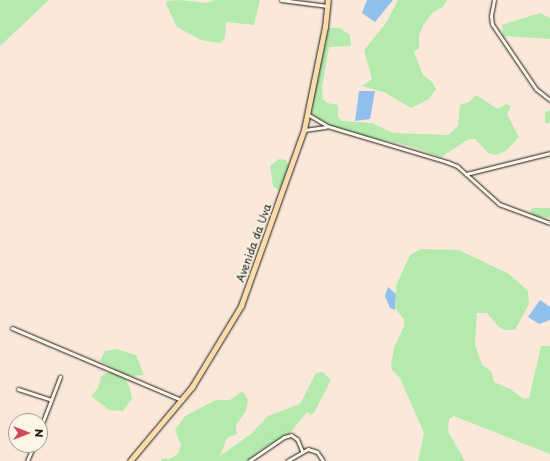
<!DOCTYPE html>
<html>
<head>
<meta charset="utf-8">
<style>
	body { margin:0 }
	#map { position:relative; width:550px; height:461px; overflow:hidden; background:#fae9da; font-family:"Playpen Sans",sans-serif }
	div>[style] { position:absolute }
	[style*='--x'] { left:calc(var(--x)*1px); top:calc(var(--y)*1px); width:calc(var(--w)*1px); rotate:calc(var(--a)*1deg) }
	.green>* { inset:0; background:#b4ebad }
	.water>* { inset:0; background:#92c0ec }
	.roads { filter:drop-shadow(0 0 1px #1c1c1c) drop-shadow(0 0 1px #1c1c1c) }
	.street>* { height:3px; margin:-1.5px; padding:0 1.5px; transform-origin:1.5px; border-radius:1.5px; background:#fcf5e5 }
	.primary>* { height:4.5px; margin:-2.25px; padding:0 2.25px; transform-origin:2.25px; border-radius:2.25px; background:#fcdcac }
	span { translate:-50% -50%; white-space:nowrap; text-align:center; line-height:1.15; -webkit-text-stroke:3px #fcf5e5; paint-order:stroke }
	.street-label { font-size:11px; color:#1c1c1c }
	.north { position:absolute; left:8px; top:413px; width:40px; height:40px; box-sizing:border-box; background:#fcf5e5; border:1px solid #a29e95; border-radius:50%; rotate:90deg; font-size:11px; font-weight:700; line-height:16px; text-align:center; color:#1c1c1c }
	.north::after { content:''; display:block; margin:auto; width:14px; height:18px; background:#d1495b; clip-path:polygon(50% 0,100% 100%,50% 72%,0 100%) }
</style>
</head>
<body>
<div id="map">
	<div class="green">
		<div style="clip-path:polygon(0 0,49px 0,0 46px)"></div>
		<div style="clip-path:polygon(179px 0,207px 3px,214px 0,260px 0,254px 25px,226px 22px,225px 38px,220px 43px,201px 40px,177px 27px,166px 4px,167px 1px)"></div>
		<div style="clip-path:polygon(398px 0,447px 0,443px 7px,432px 13px,424px 24px,419px 35px,419px 48px,414px 52px,423px 75px,432px 82px,436px 89px,429px 99px,411px 108px,386px 93px,362px 86px,372px 79px,364px 50px,386px 23px)"></div>
		<div style="clip-path:polygon(540px 13px,550px 18px,550px 39px,503px 36px,502px 25px)"></div>
		<div style="clip-path:polygon(328px 28px,340px 28px,350px 35px,351px 46px,329px 47px,322px 87px,323px 99px,327px 103px,338px 105px,338px 117px,342px 121px,372px 123px,393px 133px,448px 135px,458px 126px,460px 105px,469px 102px,476px 95px,498px 109px,506px 104px,511px 106px,507px 114px,519px 137px,506px 151px,495px 155px,488px 153px,475px 139px,469px 139px,441px 157px,410px 146px,338px 130px,312px 114px,320px 35px)"></div>
		<div style="clip-path:polygon(550px 110px,550px 123px,545px 123px,545px 112px)"></div>
		<div style="clip-path:polygon(279px 159px,286px 160px,290px 169px,280px 191px,273px 186px,270px 166px)"></div>
		<div style="clip-path:polygon(532px 208px,550px 208px,550px 218px,534px 216px,530px 213px)"></div>
		<div style="clip-path:polygon(421px 249px,459px 250px,509px 274px,528px 291px,529px 304px,515px 330px,505px 330px,499px 327px,487px 313px,477px 313px,475px 344px,482px 365px,491px 371px,494px 382px,510px 389px,524px 399px,529px 398px,541px 346px,550px 346px,550px 454px,454px 416px,449px 419px,448px 431px,465px 461px,418px 461px,424px 433px,400px 378px,392px 370px,391px 365px,394px 348px,404px 326px,404px 320px,396px 309px,396px 286px,410px 255px)"></div>
		<div style="clip-path:polygon(117px 349px,136px 355px,144px 375px,127px 376px,100px 361px,105px 351px)"></div>
		<div style="clip-path:polygon(112px 372px,125px 379px,130px 388px,132px 399px,123px 411px,109px 410px,91px 396px,98px 388px,101px 377px,106px 373px)"></div>
		<div style="clip-path:polygon(323px 372px,331px 380px,314px 413px,311px 415px,307px 412px,290px 433px,259px 451px,249px 461px,161px 461px,162px 458px,169px 459px,178px 454px,181px 445px,175px 430px,185px 416px,216px 400px,230px 400px,241px 392px,244px 393px,248px 400px,246px 411px,236px 425px,237px 434px,227px 438px,220px 456px,251px 434px,268px 416px,300px 404px,316px 373px)"></div>
	</div>
	<div class="water">
		<div style="clip-path:polygon(367px 0,393px 0,375px 22px,362px 13px)"></div>
		<div style="clip-path:polygon(359px 91px,375px 91px,370px 119px,355px 121px)"></div>
		<div style="clip-path:polygon(388px 287px,396px 294px,395px 310px,390px 308px,385px 296px)"></div>
		<div style="clip-path:polygon(540px 300px,550px 307px,550px 320px,539px 324px,528px 317px)"></div>
	</div>
	<div class="roads">
		<div class="street">
			<div style="--x:281;--y:0;--w:47;--a:7.3"></div>
			<div style="--x:494;--y:0;--w:16;--a:101"></div>
			<div style="--x:491;--y:16;--w:8;--a:83"></div>
			<div style="--x:492;--y:24;--w:78;--a:55.9"></div>
			<div style="--x:536;--y:89;--w:18;--a:38"></div>
			<div style="--x:309;--y:115;--w:21;--a:31"></div>
			<div style="--x:327;--y:126;--w:125;--a:16.7"></div>
			<div style="--x:447;--y:162;--w:11;--a:22"></div>
			<div style="--x:457;--y:166;--w:57;--a:42.1"></div>
			<div style="--x:499;--y:204;--w:54;--a:20.4"></div>
			<div style="--x:304;--y:130;--w:22;--a:-8"></div>
			<div style="--x:466;--y:174;--w:87;--a:-14"></div>
			<div style="--x:12;--y:328;--w:185;--a:23"></div>
			<div style="--x:18;--y:389;--w:35;--a:18"></div>
			<div style="--x:40;--y:429;--w:56;--a:-69"></div>
			<div style="--x:27;--y:461;--w:17;--a:-66"></div>
			<div style="--x:249;--y:461;--w:42;--a:-34.4"></div>
			<div style="--x:284;--y:437;--w:7;--a:-16"></div>
			<div style="--x:291;--y:435;--w:7;--a:34"></div>
			<div style="--x:297;--y:439;--w:13;--a:67"></div>
			<div style="--x:287;--y:461;--w:24;--a:-30"></div>
			<div style="--x:308;--y:449;--w:9;--a:18"></div>
			<div style="--x:317;--y:452;--w:11;--a:56"></div>
		</div>
		<div class="primary">
			<div style="--x:130;--y:461;--w:97;--a:-50"></div>
			<div style="--x:192;--y:387;--w:95;--a:-58.8"></div>
			<div style="--x:241;--y:306;--w:187;--a:-70.3"></div>
			<div style="--x:304;--y:130;--w:105;--a:-78.5"></div>
			<div style="--x:325;--y:27;--w:27;--a:-84"></div>
		</div>
	</div>
	<div class="street-label">
		<span style="left:254px;top:243px;rotate:-70deg">Avenida da Uva</span>
	</div>
	<div class="north">N</div>
</div>
</body>
</html>
